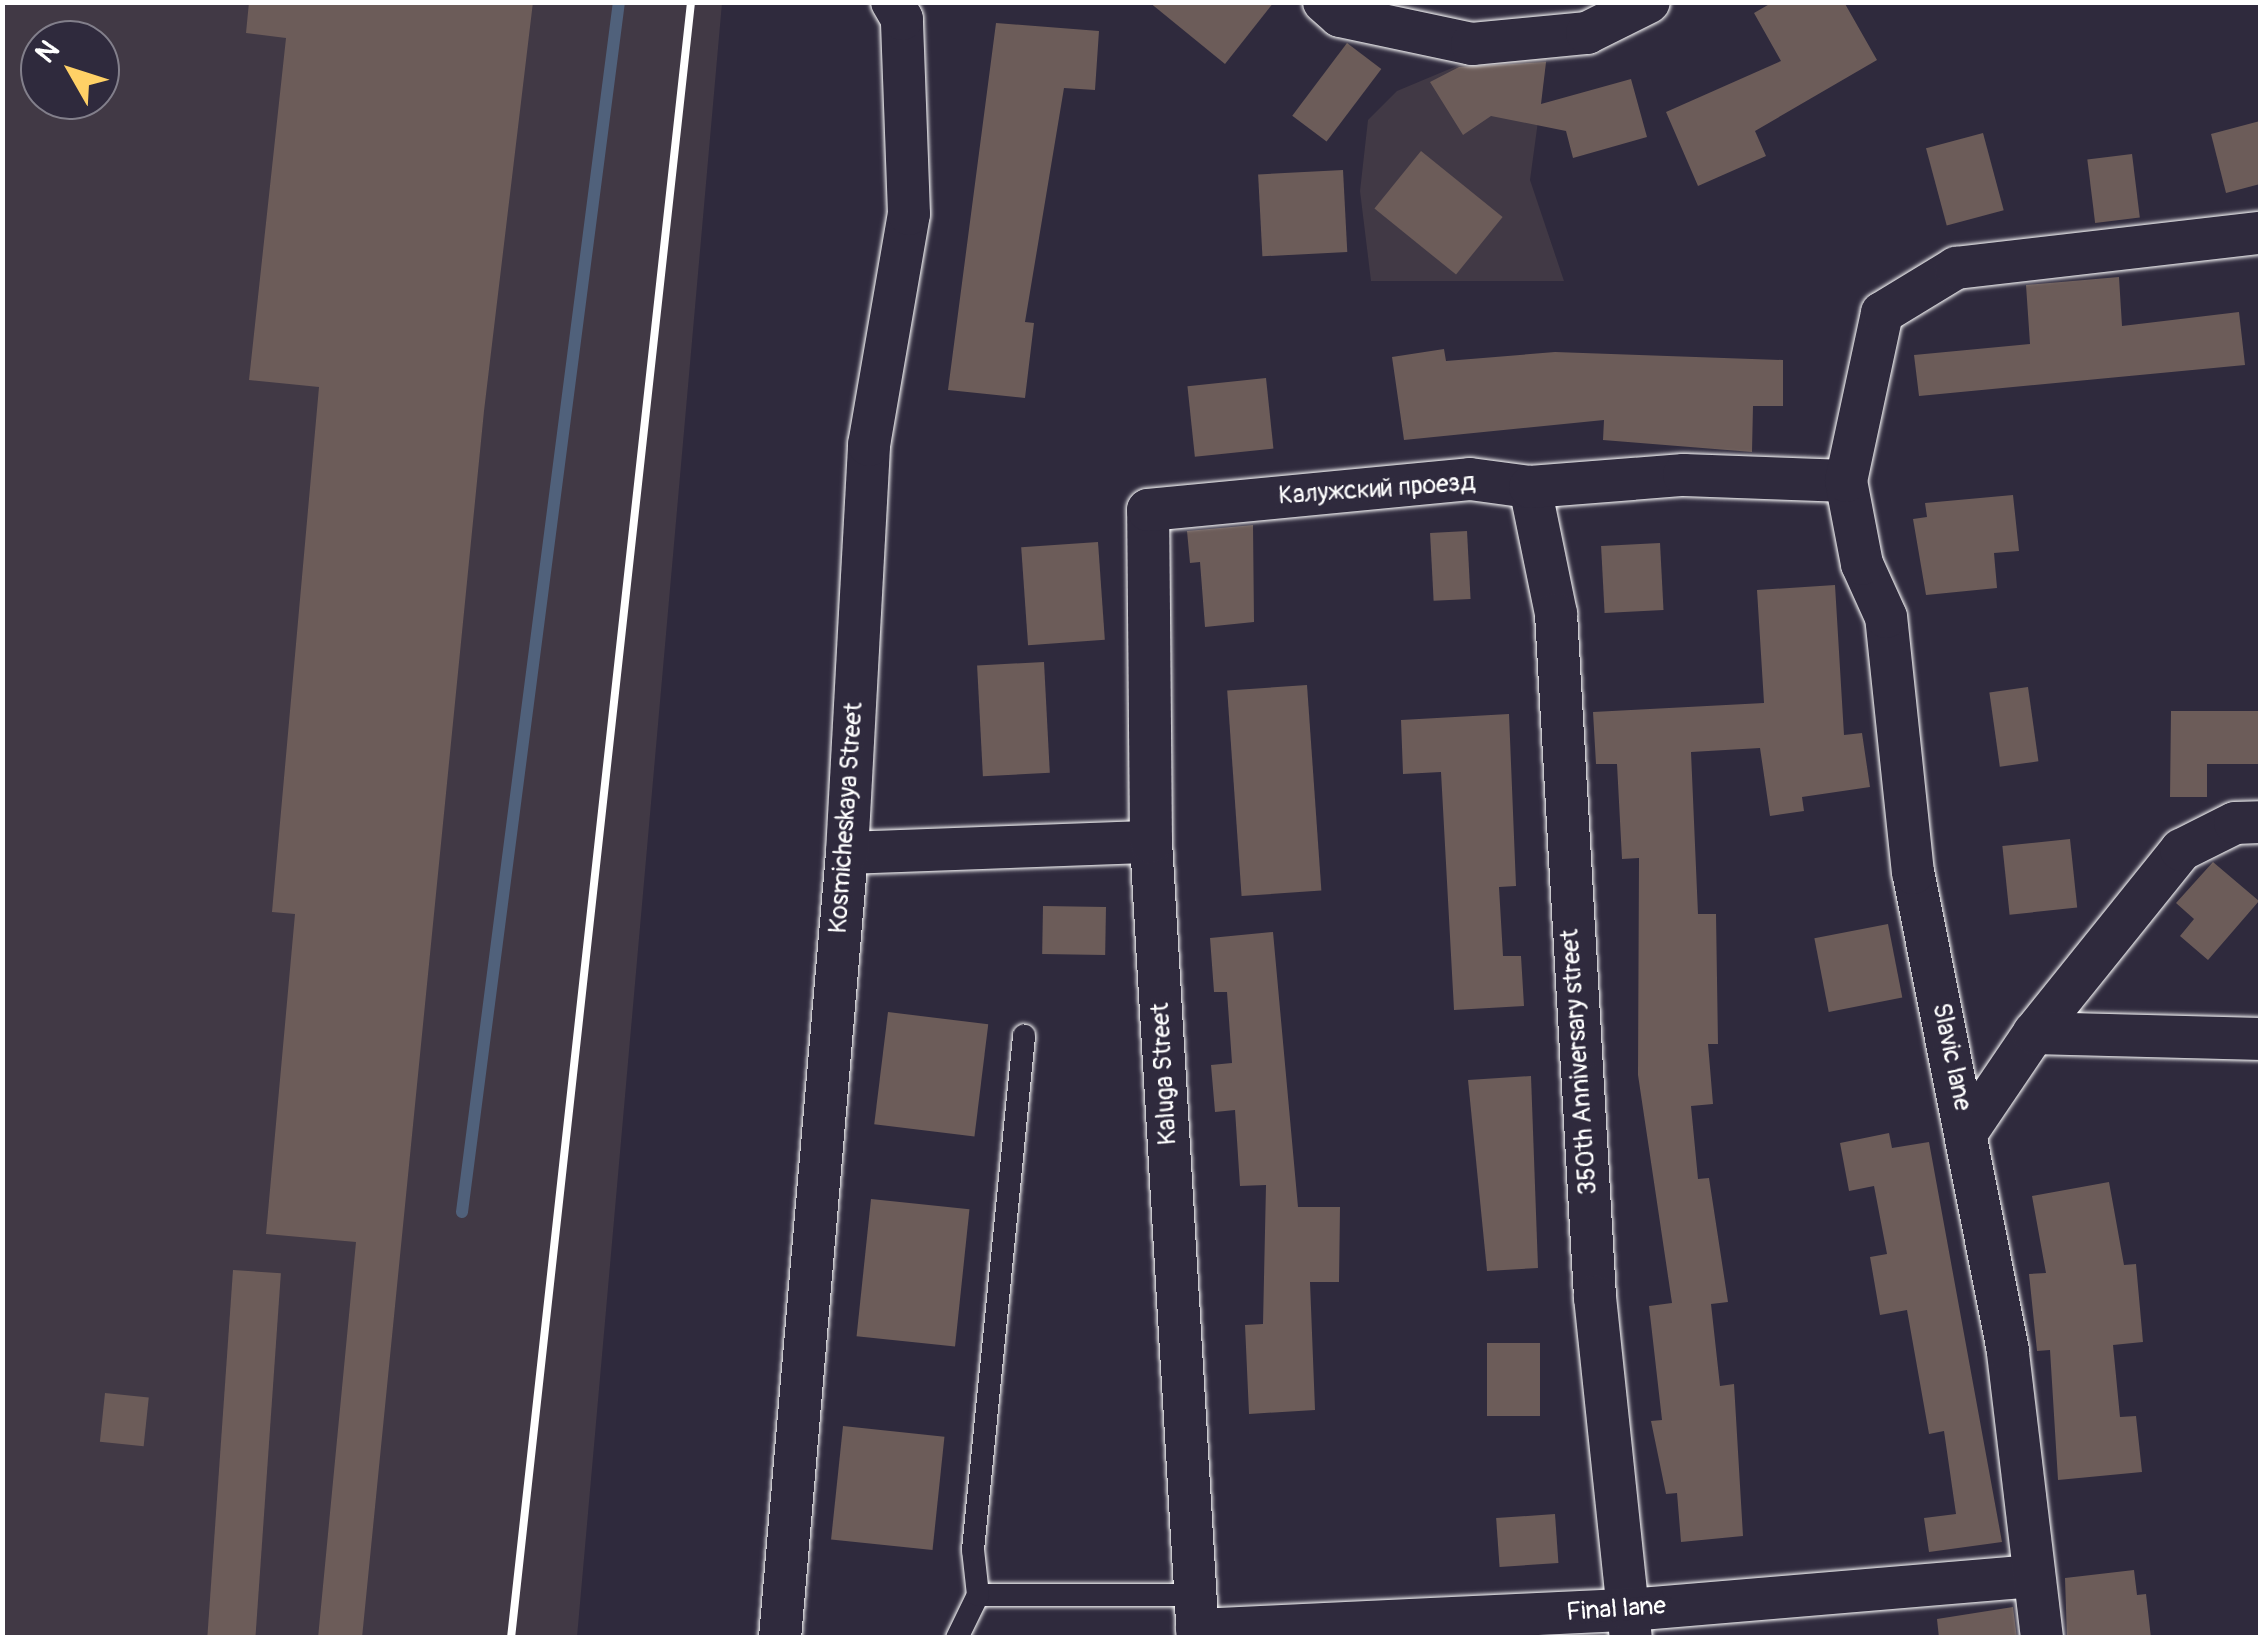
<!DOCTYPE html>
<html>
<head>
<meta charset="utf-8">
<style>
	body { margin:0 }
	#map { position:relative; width:2263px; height:1640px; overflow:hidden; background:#2f2a3d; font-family:Pangolin,sans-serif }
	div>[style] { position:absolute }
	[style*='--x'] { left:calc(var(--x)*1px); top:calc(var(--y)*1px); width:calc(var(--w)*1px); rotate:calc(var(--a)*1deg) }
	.built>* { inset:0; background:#413945 }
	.stream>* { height:12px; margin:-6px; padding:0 6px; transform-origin:6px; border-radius:6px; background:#50617b }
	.building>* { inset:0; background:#6c5c59; transform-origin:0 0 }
	.roads { filter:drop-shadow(0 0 2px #fff) drop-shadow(0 0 2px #fff) }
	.service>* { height:22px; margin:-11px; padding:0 11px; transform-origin:11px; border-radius:11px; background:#2f2a3d }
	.minor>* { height:42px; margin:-21px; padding:0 21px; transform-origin:21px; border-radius:21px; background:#2f2a3d }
	.rail>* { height:8px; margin:-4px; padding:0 4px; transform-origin:4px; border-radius:4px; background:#fff }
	span { translate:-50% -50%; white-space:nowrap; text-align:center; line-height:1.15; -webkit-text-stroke:9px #2f2a3d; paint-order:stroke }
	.street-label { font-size:25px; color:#fff }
	.frame { position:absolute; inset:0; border:5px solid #fff; pointer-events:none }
	.north { position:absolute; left:20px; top:20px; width:100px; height:100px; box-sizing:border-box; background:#2f2a3d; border:2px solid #827f8b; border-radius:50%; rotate:309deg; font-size:28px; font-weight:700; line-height:40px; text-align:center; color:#fff }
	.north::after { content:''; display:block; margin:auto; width:35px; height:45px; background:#ffd166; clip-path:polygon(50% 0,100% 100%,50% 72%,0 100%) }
</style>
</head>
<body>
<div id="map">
	<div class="built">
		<div style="clip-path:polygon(evenodd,3px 3px,722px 3px,577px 1637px,3px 1638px,3px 3px,40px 40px,100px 40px,100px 100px,40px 100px,40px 40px)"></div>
		<div style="clip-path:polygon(1547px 55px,1530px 180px,1564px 281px,1371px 281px,1360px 191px,1368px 120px,1397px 91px,1471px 60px)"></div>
	</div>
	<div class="stream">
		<div style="--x:462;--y:1212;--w:1220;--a:-82.61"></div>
	</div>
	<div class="building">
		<div style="clip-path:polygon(249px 2px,533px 2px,484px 411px,362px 1638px,318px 1638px,356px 1242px,266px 1234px,295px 914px,272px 912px,319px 387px,249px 380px,286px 38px,246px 33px)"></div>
		<div style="clip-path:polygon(1149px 2px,1274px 2px,1225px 64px)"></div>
		<div style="clip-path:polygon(1773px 2px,1844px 2px,1877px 60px,1755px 131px,1766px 156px,1698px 186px,1666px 112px,1781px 61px,1754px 13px)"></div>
		<div style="clip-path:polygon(996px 23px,1099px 31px,1095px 90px,1064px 88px,1025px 322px,1034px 323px,1025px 398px,948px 390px)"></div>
		<div style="left:1347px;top:43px;width:43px;height:91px;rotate:37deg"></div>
		<div style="clip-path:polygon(1546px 62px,1541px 104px,1631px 79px,1647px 137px,1573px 158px,1566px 131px,1491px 116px,1463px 135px,1430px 82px,1459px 67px)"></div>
		<div style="clip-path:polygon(2260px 121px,2260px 184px,2226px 193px,2211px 134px)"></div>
		<div style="left:1983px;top:133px;width:80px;height:59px;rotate:75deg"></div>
		<div style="left:1421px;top:151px;width:105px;height:74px;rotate:39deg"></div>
		<div style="left:2132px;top:154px;width:64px;height:45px;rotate:83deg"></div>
		<div style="left:1343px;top:170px;width:82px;height:85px;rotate:87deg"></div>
		<div style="clip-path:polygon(2119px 277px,2122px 326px,2239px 312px,2245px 365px,1919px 396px,1914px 355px,2030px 344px,2026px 285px)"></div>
		<div style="clip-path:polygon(1444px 349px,1446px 361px,1555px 352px,1783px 360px,1783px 406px,1753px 406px,1752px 452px,1603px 440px,1604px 420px,1404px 440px,1392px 357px)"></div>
		<div style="left:1266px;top:378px;width:71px;height:79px;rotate:84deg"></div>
		<div style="clip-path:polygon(2013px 495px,2019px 551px,1994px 553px,1997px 588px,1926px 595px,1913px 519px,1927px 517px,1925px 503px)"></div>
		<div style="clip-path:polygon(1253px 525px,1254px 622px,1205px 627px,1200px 562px,1190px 563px,1187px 531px)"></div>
		<div style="left:1467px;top:531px;width:68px;height:37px;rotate:87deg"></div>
		<div style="left:1098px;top:542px;width:98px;height:77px;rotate:86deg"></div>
		<div style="left:1660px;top:543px;width:67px;height:59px;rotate:87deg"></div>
		<div style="clip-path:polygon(1835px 585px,1844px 735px,1862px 733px,1870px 787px,1802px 797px,1804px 811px,1770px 816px,1760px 748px,1691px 752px,1698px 914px,1716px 914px,1718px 1044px,1708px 1044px,1713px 1104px,1691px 1106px,1698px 1179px,1709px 1178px,1728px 1302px,1711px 1304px,1720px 1386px,1734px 1384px,1743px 1536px,1681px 1542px,1677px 1493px,1666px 1494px,1651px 1421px,1662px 1420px,1649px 1306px,1672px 1303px,1638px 1075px,1639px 858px,1622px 859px,1617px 764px,1596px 764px,1593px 712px,1764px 703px,1757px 590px)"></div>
		<div style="left:1044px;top:662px;width:111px;height:67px;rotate:87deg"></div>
		<div style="left:1307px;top:685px;width:206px;height:80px;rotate:86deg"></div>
		<div style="left:2028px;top:687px;width:75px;height:39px;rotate:82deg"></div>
		<div style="clip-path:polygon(2171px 711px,2260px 711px,2260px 764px,2207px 764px,2207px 797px,2170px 797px)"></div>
		<div style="clip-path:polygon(1509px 714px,1516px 886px,1499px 887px,1503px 956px,1521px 956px,1524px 1006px,1454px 1010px,1441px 772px,1403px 774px,1401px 720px)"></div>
		<div style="left:2070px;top:839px;width:69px;height:68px;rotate:84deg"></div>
		<div style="clip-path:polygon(2213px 862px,2259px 901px,2208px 960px,2180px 936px,2194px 919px,2176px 903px)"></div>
		<div style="left:1043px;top:906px;width:63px;height:48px;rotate:1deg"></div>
		<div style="left:1888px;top:924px;width:75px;height:75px;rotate:79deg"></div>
		<div style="clip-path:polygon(1273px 932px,1298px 1207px,1340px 1207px,1339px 1282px,1310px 1282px,1315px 1410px,1249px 1414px,1245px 1325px,1263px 1324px,1266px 1185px,1240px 1186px,1235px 1110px,1215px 1112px,1211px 1065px,1232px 1063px,1227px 992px,1214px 992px,1210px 938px)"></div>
		<div style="left:888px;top:1012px;width:101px;height:113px;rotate:7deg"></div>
		<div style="clip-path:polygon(1531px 1076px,1538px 1268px,1487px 1271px,1468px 1080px)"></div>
		<div style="clip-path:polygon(1889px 1133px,1892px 1148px,1929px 1142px,2002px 1542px,1929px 1552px,1924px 1518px,1956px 1514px,1944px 1431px,1929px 1434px,1907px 1310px,1880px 1315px,1870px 1257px,1887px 1254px,1874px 1186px,1849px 1191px,1840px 1143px)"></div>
		<div style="clip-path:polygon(2109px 1182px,2124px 1265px,2136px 1264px,2143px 1342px,2113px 1345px,2120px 1417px,2136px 1416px,2142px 1472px,2058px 1480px,2050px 1350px,2037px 1351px,2029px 1274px,2046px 1273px,2032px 1196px)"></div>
		<div style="left:871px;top:1199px;width:99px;height:138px;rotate:6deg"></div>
		<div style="left:233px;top:1270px;width:48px;height:369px;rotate:4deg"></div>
		<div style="left:1487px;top:1343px;width:53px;height:73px"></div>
		<div style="left:105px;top:1393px;width:44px;height:49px;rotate:6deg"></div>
		<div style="left:843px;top:1426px;width:102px;height:114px;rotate:6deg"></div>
		<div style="left:1555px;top:1514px;width:49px;height:59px;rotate:86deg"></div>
		<div style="clip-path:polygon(2134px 1570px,2137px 1595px,2146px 1594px,2151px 1638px,2067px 1638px,2065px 1578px)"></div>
		<div style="clip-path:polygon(2013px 1607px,2017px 1638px,1939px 1638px,1937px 1619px)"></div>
	</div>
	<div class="roads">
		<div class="service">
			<div style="--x:978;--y:1595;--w:217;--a:0"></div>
			<div style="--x:957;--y:1638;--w:48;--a:-64"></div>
			<div style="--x:978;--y:1595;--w:45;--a:-96.3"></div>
			<div style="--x:973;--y:1550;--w:517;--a:-84.33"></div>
		</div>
		<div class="minor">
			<div style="--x:1324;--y:2;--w:21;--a:41"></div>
			<div style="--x:1340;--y:16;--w:135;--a:12"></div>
			<div style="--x:1472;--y:44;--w:116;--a:-5.5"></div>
			<div style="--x:1587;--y:33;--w:69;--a:-26.6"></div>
			<div style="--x:1530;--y:487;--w:130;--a:78.4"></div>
			<div style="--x:1556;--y:614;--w:684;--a:86.73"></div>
			<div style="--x:1595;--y:1297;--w:343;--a:84"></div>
			<div style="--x:847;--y:853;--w:304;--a:-2.1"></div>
			<div style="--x:2034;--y:1033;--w:235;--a:-51.2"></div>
			<div style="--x:2181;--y:850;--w:60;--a:-26.6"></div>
			<div style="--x:2235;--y:823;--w:25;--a:-2"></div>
			<div style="--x:1967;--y:1132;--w:120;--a:-55.9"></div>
			<div style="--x:2034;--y:1033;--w:226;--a:1.5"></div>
			<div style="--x:1197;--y:1630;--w:432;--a:-2.7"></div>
			<div style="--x:1629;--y:1610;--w:406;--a:-4.8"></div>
			<div style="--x:780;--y:1638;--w:788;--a:-85.12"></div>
			<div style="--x:847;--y:853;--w:409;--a:-86.9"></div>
			<div style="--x:869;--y:445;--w:234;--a:-80.2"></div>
			<div style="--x:909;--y:214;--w:195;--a:-92.1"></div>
			<div style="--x:902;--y:19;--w:20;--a:-120"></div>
			<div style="--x:1198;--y:1638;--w:797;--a:-93.38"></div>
			<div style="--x:1151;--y:842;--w:332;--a:-90.5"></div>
			<div style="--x:1148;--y:510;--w:323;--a:-5.5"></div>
			<div style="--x:1470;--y:479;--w:61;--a:7.6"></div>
			<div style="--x:1530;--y:487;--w:154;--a:-4.5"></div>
			<div style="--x:1684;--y:475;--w:162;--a:2.1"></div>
			<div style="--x:2042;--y:1638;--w:289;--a:-96.8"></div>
			<div style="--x:2008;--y:1351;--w:487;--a:-101.2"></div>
			<div style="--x:1913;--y:873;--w:257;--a:-96"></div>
			<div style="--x:1886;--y:617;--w:58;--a:-114.4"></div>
			<div style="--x:1862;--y:564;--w:85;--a:-100.9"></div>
			<div style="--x:1846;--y:481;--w:172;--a:-77.9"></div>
			<div style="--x:1882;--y:313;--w:87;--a:-31.3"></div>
			<div style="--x:1956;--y:268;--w:306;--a:-6.6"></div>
		</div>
	</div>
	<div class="rail">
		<div style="--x:511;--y:1638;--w:1646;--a:-83.72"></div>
	</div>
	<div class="street-label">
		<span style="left:1377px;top:490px;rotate:-4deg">Калужский проезд</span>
		<span style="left:847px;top:818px;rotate:-86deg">Kosmicheskaya Street</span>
		<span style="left:1951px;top:1057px;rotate:78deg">Slavic lane</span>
		<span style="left:1580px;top:1062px;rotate:-94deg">350th Anniversary street</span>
		<span style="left:1165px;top:1074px;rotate:-93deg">Kaluga Street</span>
		<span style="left:1616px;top:1610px;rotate:-4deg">Final lane</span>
	</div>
	<div class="frame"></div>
	<div class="north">N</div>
</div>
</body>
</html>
